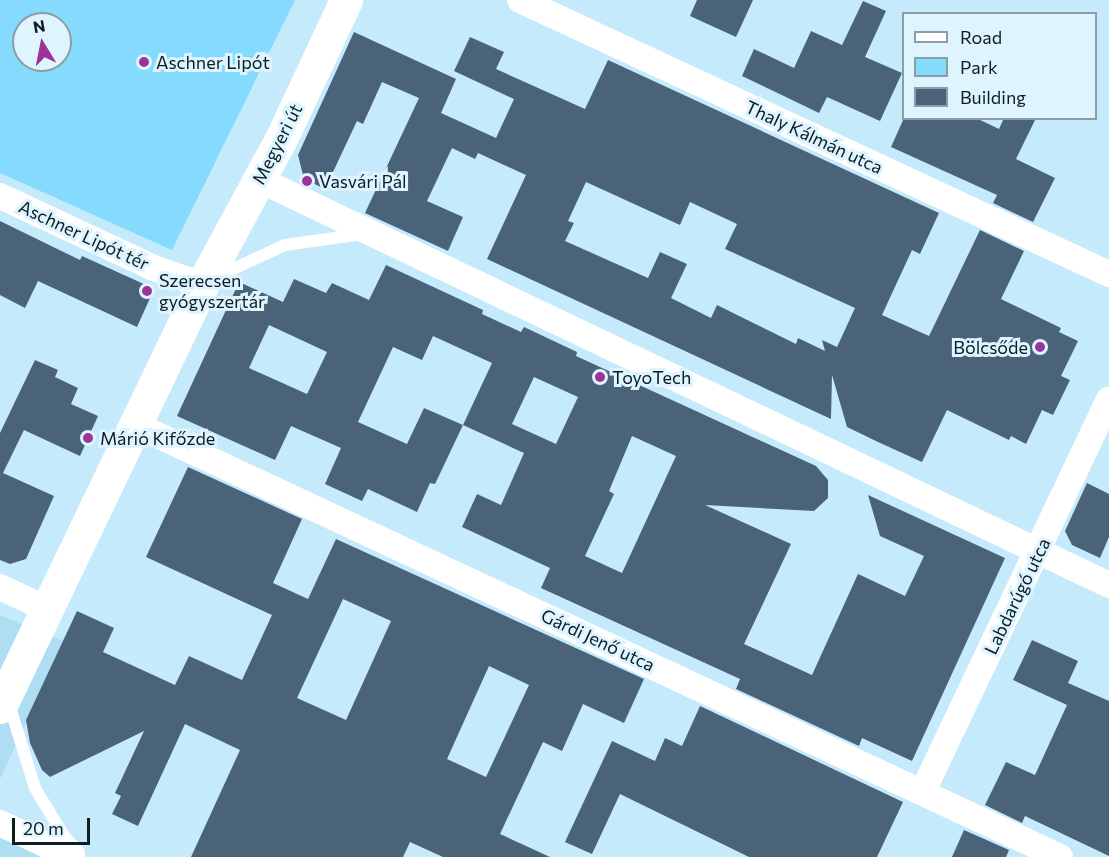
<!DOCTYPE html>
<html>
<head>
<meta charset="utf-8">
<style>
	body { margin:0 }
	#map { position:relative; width:1109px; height:857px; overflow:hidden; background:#c4eafb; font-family:Commissioner,sans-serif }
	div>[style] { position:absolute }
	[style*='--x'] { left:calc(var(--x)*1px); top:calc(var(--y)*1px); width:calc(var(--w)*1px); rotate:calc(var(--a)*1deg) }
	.built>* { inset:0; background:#afddf1 }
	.green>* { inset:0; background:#85dbfe }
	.building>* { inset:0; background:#4b6379 }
	.service>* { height:12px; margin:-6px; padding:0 6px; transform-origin:6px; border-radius:6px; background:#fff }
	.minor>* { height:26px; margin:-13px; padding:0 13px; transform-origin:13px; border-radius:13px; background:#fff }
	.secondary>* { height:33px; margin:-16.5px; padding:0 16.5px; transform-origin:16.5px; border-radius:16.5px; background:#fff }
	.dots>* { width:16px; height:16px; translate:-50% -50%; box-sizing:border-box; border:3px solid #def4ff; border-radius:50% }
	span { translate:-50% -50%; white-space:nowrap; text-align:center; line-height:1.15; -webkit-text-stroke:6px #def4ff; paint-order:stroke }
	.poi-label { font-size:18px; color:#0e1d23 }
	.left { translate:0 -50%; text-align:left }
	.right { translate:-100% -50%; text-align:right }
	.street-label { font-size:18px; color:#0e1d23 }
	.legend { position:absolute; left:902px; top:12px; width:195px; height:108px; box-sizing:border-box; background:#def4ff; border:2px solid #8b9ea7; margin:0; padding:8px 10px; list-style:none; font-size:18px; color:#0e1d23 }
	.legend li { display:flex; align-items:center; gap:12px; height:30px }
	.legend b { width:30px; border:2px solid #8b9ea7 }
	.north { position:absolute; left:12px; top:12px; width:60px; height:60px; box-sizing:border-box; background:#def4ff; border:2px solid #8b9ea7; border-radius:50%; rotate:350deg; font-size:16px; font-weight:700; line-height:24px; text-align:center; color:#0e1d23 }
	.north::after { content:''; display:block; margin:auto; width:21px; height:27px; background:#9a3499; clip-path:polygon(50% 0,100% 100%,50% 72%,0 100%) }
	.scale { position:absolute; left:12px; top:818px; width:78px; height:27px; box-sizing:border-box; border:3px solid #0e1d23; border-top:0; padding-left:8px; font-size:18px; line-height:21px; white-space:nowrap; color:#0e1d23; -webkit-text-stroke:4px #def4ff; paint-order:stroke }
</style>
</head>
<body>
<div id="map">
	<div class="built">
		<div style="clip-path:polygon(0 615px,64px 641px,0 779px)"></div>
		<div style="clip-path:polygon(0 832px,53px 857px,0 857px)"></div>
	</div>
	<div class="green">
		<div style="clip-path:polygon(evenodd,0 0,295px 0,172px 250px,0 173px,0 0,24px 24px,60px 24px,60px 60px,24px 60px,24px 24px)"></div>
	</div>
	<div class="building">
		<div style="clip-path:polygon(697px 0,753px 0,736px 37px,690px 16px)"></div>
		<div style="clip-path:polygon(863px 1px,886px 11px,865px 57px,902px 73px,880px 121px,827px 97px,819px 113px,742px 76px,754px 49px,794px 68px,811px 31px,842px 45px)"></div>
		<div style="clip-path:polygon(evenodd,354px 32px,456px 79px,441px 113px,496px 138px,514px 99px,454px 71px,470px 37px,504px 52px,496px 69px,585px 109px,608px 60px,939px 213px,920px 254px,912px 250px,882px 315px,929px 336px,980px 230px,1024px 251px,1001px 299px,1061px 328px,1059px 332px,1078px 341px,1061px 376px,1070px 380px,1053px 415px,1042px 410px,1026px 444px,1011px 436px,1009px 440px,947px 410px,922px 462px,878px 442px,847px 427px,832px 375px,831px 419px,487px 259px,526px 175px,478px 153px,475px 159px,452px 148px,427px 201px,463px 217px,448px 251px,365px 213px,419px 98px,382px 82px,363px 124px,357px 121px,325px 189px,304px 179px,298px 155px,354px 32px,586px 182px,680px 225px,690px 202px,737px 224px,725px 249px,855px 308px,837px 347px,822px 340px,825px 351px,798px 338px,796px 344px,717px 305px,711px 318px,671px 298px,687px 264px,660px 252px,648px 278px,565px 241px,574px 223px,568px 221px,586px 182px)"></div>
		<div style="clip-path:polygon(904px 118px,976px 118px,999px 129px,1004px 118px,1036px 118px,1016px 159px,1055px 178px,1033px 222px,993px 203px,997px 195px,891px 147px)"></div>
		<div style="clip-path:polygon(0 221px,80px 260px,82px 256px,146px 285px,150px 298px,137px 327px,38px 281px,25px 308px,0 295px)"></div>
		<div style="clip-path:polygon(evenodd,386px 265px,483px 310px,482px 314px,521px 332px,524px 327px,577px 352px,576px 356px,816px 466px,828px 480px,828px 498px,814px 511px,705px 505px,791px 544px,744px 644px,812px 675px,858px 574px,905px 596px,924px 556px,880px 536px,868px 495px,1005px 558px,912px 761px,862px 738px,859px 746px,736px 689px,740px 679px,541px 588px,550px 568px,462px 527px,477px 494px,501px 505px,524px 453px,463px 425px,435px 484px,430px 483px,417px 512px,368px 489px,362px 501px,325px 484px,341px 448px,291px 426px,275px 460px,177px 416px,239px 282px,283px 302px,294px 279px,326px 293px,332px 283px,369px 300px,386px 265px,269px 325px,327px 352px,307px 394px,249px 368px,269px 325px,386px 265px,433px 336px,492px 363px,463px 425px,424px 408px,407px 444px,358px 422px,393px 347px,422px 360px,433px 336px,386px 265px,534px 377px,578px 397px,556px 444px,512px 424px,534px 377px,386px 265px,632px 436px,676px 456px,622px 573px,585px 556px,614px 494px,609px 491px,632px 436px)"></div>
		<div style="clip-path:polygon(35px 360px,58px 370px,55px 377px,78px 388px,71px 404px,98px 416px,80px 456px,24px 430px,3px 473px,54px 496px,26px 559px,10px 564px,0 560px,0 433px)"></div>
		<div style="clip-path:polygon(evenodd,188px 467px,302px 519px,273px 583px,308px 599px,336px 539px,644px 679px,624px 723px,583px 704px,562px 751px,543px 742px,500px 834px,550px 857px,443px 857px,410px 842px,403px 857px,191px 857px,240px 750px,185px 724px,138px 826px,112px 814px,121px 796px,115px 793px,144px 731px,50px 777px,42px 770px,30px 743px,26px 720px,77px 611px,114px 628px,103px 652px,175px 685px,189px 656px,242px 680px,272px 615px,146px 557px,188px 467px,343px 599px,391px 621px,346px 720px,297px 698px,343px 599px,188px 467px,489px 666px,529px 685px,486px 777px,447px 759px,489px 666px)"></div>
		<div style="clip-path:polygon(1087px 483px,1109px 494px,1109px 537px,1100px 558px,1072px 545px,1065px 531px)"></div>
		<div style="clip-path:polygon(1032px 640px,1078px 661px,1068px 683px,1109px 701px,1109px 856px,1025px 816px,1022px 823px,985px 805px,1006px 762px,1035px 775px,1067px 705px,1013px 680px)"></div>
		<div style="clip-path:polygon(700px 706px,903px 802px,877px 857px,749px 857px,620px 794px,592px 854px,565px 842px,612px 741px,655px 761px,665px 738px,682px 746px)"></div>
		<div style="clip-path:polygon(964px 830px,1009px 850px,1006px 857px,952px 857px)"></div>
	</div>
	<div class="service">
		<div style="--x:216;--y:277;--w:76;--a:-24.9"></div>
		<div style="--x:285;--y:245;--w:78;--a:-8.1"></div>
		<div style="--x:9;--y:704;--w:88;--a:72.8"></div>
		<div style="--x:35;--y:788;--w:56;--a:58.9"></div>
		<div style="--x:64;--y:836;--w:22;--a:47"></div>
	</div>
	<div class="minor">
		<div style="--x:520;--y:0;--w:650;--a:24.95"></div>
		<div style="--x:260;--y:180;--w:941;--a:25.5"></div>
		<div style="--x:0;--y:196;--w:170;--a:25.1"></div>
		<div style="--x:154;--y:268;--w:51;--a:19.5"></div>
		<div style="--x:136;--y:425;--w:1020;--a:25.06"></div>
		<div style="--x:0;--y:587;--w:54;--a:25.1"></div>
		<div style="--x:923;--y:791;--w:433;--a:-64.6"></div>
		<div style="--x:0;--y:823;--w:80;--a:25.3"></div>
	</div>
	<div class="secondary">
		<div style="--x:0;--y:707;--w:468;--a:-64.4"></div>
		<div style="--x:202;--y:285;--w:166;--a:-61.6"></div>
		<div style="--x:281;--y:139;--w:153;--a:-64.9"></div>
	</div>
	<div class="dots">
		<div style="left:144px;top:62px;background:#9a3499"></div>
		<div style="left:307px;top:181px;background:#9a3499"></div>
		<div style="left:147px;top:291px;background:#9a3499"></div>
		<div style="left:1040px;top:347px;background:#9a3499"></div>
		<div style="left:600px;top:377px;background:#9a3499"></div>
		<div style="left:88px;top:438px;background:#9a3499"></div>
	</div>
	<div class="poi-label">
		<span class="left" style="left:156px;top:62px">Aschner Lipót</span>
		<span class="left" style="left:319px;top:181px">Vasvári Pál</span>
		<span class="left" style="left:159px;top:291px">Szerecsen<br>gyógyszertár</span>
		<span class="right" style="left:1028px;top:347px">Bölcsőde</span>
		<span class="left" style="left:612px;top:377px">ToyoTech</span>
		<span class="left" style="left:100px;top:438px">Márió Kifőzde</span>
	</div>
	<div class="street-label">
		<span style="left:814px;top:137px;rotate:25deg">Thaly Kálmán utca</span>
		<span style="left:277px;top:144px;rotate:-63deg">Megyeri út</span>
		<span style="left:84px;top:235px;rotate:25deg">Aschner Lipót tér</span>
		<span style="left:1017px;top:596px;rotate:-64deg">Labdarúgó utca</span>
		<span style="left:598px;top:640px;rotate:25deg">Gárdi Jenő utca</span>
	</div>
	<ul class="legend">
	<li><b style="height:8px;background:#fff"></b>Road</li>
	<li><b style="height:16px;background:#85dbfe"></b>Park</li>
	<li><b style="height:16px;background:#4b6379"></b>Building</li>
	</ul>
	<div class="north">N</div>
	<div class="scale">20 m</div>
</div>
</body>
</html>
